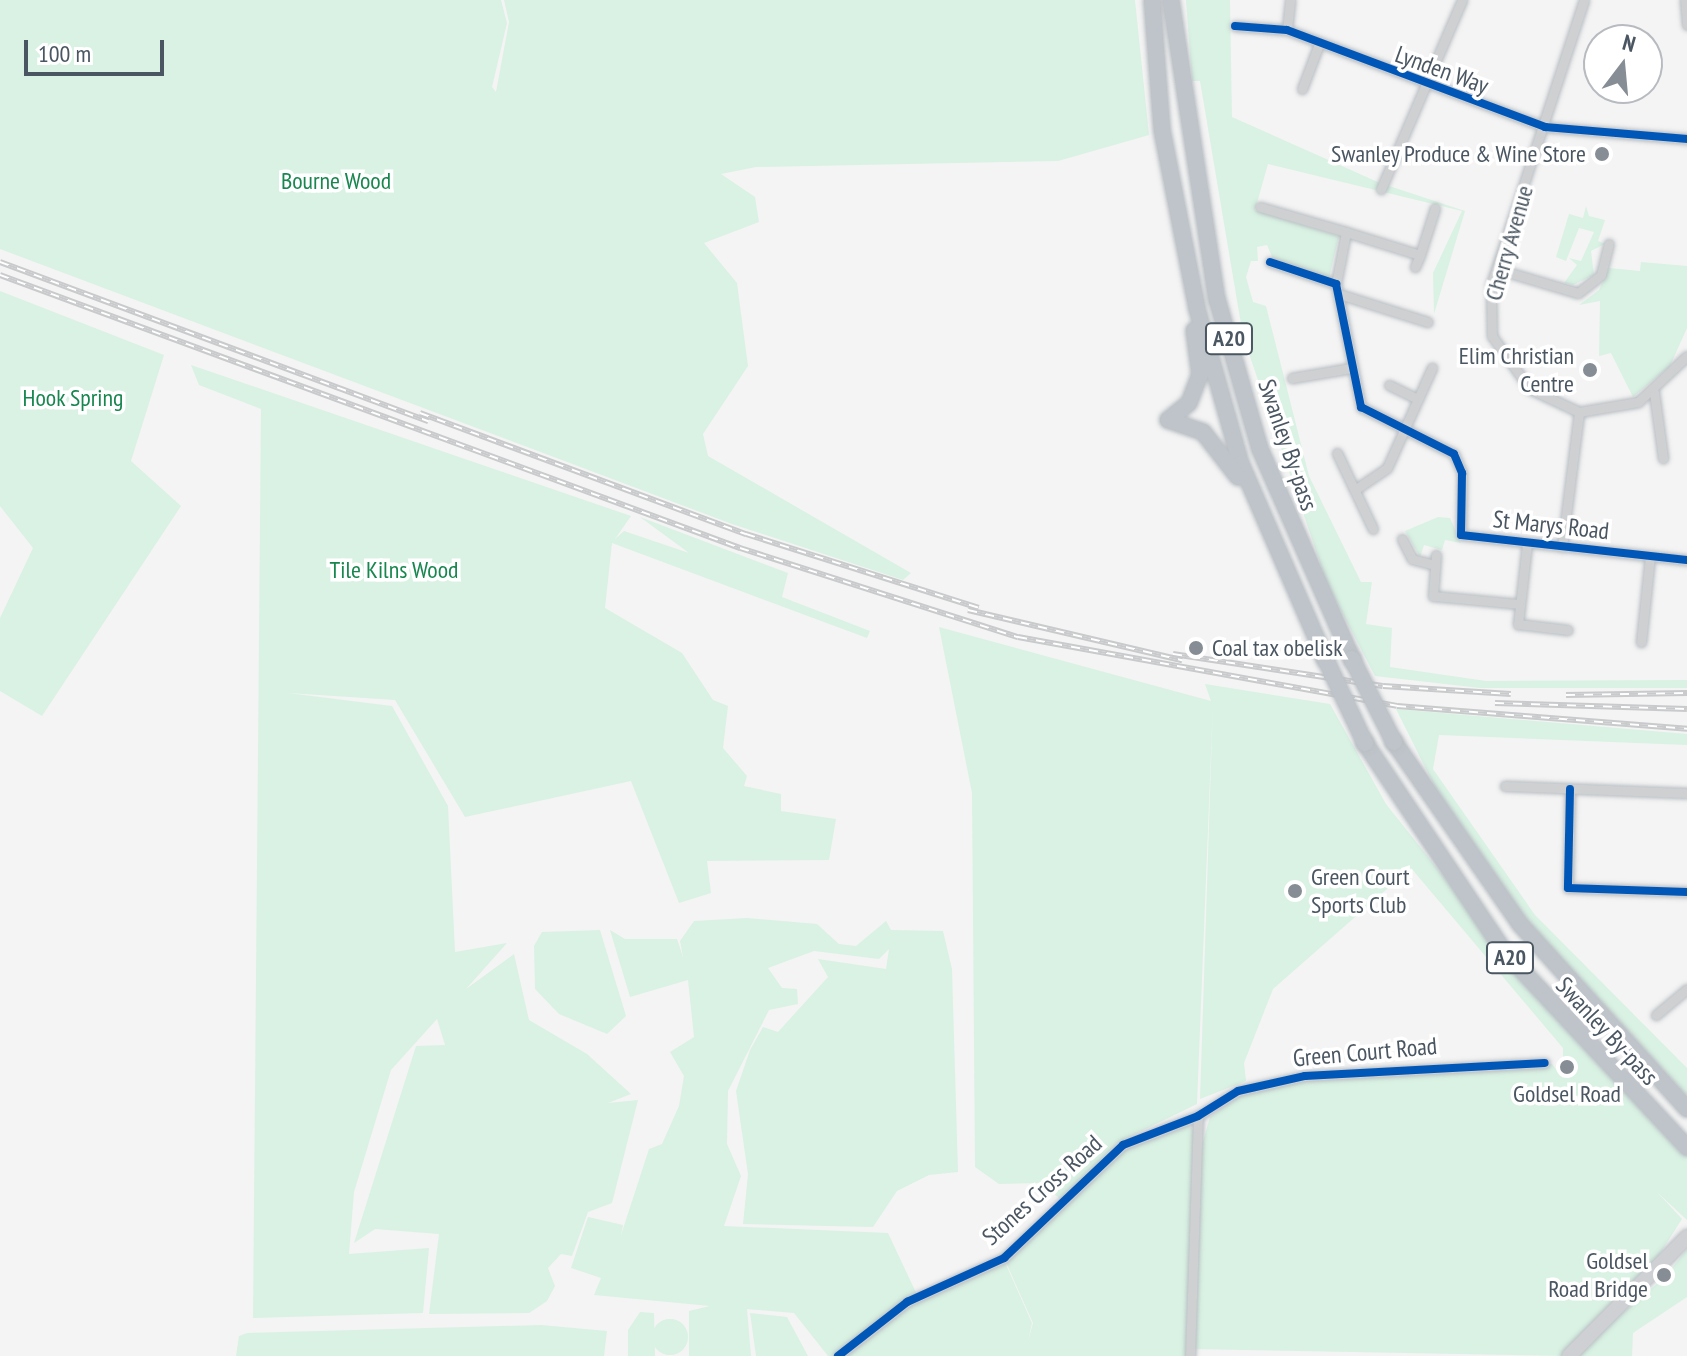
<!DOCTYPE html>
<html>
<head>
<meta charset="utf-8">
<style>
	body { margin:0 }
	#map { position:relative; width:1687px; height:1356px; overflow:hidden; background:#f4f4f4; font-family:"PT Sans Narrow",sans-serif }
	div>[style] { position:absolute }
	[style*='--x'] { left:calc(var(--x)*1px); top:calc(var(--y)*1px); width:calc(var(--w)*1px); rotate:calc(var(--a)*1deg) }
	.green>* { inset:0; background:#d9f2e3 }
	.round { border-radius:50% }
	.roads { filter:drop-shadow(0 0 2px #b9bec3) drop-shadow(0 0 2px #b9bec3) }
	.street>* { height:9px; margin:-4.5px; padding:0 4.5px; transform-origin:4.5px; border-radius:4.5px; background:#ced0d2 }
	.secondary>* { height:14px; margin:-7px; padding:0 7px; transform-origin:7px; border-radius:7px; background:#ced0d4 }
	.highway>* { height:16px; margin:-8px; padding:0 8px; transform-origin:8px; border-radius:8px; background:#bec4c9 }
	.rail>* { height:6px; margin-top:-3px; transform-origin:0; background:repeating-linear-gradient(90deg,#fff 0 9px,#c9cacc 0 18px); box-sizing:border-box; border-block:2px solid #c9cacc }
	.bridges { filter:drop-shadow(0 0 2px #b9bec3) drop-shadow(0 0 2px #b9bec3) }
	.highway-bridge>* { height:16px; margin:-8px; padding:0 8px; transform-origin:8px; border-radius:8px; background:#bec4c9 }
	.cycleway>* { height:8px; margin:-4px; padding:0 4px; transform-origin:4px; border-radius:4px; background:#0057b8 }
	.dots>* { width:22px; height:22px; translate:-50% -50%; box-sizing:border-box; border:4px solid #fff; border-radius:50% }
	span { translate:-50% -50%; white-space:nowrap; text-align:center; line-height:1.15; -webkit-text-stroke:7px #fff; paint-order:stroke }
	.shield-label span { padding:2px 6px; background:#fff; border:2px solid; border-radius:6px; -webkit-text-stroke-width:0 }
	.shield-label { font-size:22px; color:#4a5661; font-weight:700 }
	.street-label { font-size:24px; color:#4a5661 }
	.poi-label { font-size:24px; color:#4a5661 }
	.right { translate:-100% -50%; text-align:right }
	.left { translate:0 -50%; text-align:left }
	.park-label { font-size:24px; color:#17864f }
	.north { position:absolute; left:1583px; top:24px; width:80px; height:80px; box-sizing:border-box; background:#fff; border:2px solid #b7bbc0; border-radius:50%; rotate:16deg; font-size:22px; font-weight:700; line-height:32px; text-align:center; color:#4a5661 }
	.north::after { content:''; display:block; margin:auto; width:28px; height:36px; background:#868d94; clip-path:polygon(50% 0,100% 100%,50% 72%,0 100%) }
	.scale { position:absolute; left:24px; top:40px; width:140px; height:36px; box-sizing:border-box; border:4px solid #4a5661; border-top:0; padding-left:10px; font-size:24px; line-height:28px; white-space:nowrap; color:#4a5661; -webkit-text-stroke:6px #fff; paint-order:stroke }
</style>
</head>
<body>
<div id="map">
	<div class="green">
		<div style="clip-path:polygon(0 0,501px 0,507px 23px,492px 87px,496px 92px,509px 22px,504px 0,1135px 0,1149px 135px,1058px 161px,756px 167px,721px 174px,755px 197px,759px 222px,704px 243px,737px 283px,748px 366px,703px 434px,708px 456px,911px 573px,903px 580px,732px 524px,0 249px)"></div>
		<div style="clip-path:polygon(1186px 0,1230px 0,1232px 117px,1380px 183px,1465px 211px,1434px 314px,1433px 273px,1462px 211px,1268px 164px,1255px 210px,1339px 236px,1329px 278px,1273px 259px,1267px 245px,1257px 247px,1258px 261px,1251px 261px,1246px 277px,1253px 302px,1266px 306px,1309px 476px,1361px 582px,1372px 582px,1366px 624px,1392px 628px,1390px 667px,1486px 681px,1687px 680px,1687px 688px,1480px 688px,1375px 676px,1328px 586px,1243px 336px,1200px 81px,1192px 81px)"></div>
		<div style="clip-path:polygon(1586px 206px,1589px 216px,1605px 220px,1598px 241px,1605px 244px,1591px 251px,1594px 275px,1573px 285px,1564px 283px,1577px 265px,1569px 258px,1581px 261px,1594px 232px,1579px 228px,1566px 261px,1556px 257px,1569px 214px,1583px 218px)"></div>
		<div style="clip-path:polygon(1641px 262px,1687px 266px,1687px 328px,1670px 366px,1633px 397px,1611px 353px,1599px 356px,1600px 301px,1579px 305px,1599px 290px,1609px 268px,1640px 271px)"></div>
		<div style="clip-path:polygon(0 291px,164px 355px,131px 461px,181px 506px,42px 716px,0 691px,0 618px,33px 548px,0 506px)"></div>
		<div style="clip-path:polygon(191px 365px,631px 516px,615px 539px,624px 531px,689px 553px,640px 517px,788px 573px,782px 597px,870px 631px,867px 638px,612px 543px,605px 608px,682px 653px,713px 700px,728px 706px,723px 748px,747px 776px,744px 786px,781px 794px,781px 811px,836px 819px,829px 860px,707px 861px,711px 893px,679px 903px,631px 781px,465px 817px,395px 700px,288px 693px,392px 706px,448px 806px,455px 952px,507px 943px,466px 989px,514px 954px,529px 1020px,587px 1054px,631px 1094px,608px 1103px,638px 1100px,612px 1203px,588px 1212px,572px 1256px,561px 1254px,548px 1268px,555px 1286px,547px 1301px,529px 1313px,429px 1314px,439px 1234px,375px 1229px,354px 1243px,416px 1046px,445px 1045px,437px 1019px,391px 1070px,354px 1192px,349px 1254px,429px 1248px,423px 1313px,253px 1318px,261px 409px,199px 385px)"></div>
		<div style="clip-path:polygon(1438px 517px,1450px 518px,1461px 543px,1445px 540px,1442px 550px,1424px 545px,1420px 557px,1405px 531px)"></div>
		<div style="clip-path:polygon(939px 627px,1211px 701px,1205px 684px,1330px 704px,1386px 804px,1502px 950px,1687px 1147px,1687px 1220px,1657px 1192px,1682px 1219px,1635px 1293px,1568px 1356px,1191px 1349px,1197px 1162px,1210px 1117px,1240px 1096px,1298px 1081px,1498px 1062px,1552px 1064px,1563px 1078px,1563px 1048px,1411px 868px,1273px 989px,1244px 1063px,1246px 1081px,1200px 1099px,1213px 703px,1197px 1104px,1119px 1142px,1060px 1199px,1042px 1183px,999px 1184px,975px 1167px,972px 793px)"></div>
		<div style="clip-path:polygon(1396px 709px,1687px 734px,1687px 745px,1439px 735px,1433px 769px,1535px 915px,1687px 1068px,1687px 1096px,1527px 920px,1435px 787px)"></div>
		<div style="clip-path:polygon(747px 918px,817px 924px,839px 944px,856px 946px,886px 921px,891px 930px,943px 931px,952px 969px,958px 1172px,929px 1175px,897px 1191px,873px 1227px,743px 1224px,748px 1174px,736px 1091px,750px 1050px,763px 1027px,778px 1032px,828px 977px,818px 959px,886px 969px,889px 949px,879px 959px,814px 951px,768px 968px,782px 988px,797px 989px,798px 1004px,769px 1010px,728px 1091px,727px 1144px,741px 1176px,724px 1226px,888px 1233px,919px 1299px,1004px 1260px,1032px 1323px,1028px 1341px,1033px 1323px,1004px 1258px,1112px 1155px,1181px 1120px,1196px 1132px,1189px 1356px,828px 1356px,794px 1313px,747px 1309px,751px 1356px,689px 1356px,689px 1311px,710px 1306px,594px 1295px,601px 1278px,571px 1268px,588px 1217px,623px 1225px,621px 1235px,649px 1149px,662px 1144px,679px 1106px,684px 1076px,670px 1052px,694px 1037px,688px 980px,630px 997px,610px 930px,625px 939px,677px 939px,683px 957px,680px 941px,694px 921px)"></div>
		<div style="clip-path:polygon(600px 930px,626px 1016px,607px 1034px,559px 1014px,535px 989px,534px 946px,542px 932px)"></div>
		<div style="clip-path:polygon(1687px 1249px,1687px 1297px,1633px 1333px,1632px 1356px,1571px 1356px,1665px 1277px)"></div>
		<div style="clip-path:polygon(640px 1312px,654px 1313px,655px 1356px,628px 1356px,628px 1330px)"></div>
		<div style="clip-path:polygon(750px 1313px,787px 1317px,808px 1356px,756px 1356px)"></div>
		<div class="round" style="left:652px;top:1319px;width:36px;height:36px"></div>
		<div style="clip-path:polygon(541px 1325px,607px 1331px,604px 1356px,236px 1356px,239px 1336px,247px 1333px)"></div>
	</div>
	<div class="roads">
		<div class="street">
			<div style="--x:1584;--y:0;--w:300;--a:108.1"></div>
			<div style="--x:1491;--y:285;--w:51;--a:88.9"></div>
			<div style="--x:1492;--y:336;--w:65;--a:54.4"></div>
			<div style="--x:1530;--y:389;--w:54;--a:25.1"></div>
			<div style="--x:1579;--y:412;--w:60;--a:-9.6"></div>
			<div style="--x:1638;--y:402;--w:67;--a:-43.2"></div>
			<div style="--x:1685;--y:0;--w:25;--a:85"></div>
			<div style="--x:1235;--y:26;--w:52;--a:4.4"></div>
			<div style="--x:1287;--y:30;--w:276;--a:20.6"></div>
			<div style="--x:1545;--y:127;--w:143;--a:4.8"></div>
			<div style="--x:1287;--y:30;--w:30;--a:-84"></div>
			<div style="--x:1302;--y:89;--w:48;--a:-69.3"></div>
			<div style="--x:1381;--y:189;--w:206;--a:-66.8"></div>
			<div style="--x:1260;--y:207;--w:90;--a:16.2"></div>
			<div style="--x:1346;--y:232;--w:53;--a:100.9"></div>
			<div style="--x:1346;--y:232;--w:77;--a:17.3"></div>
			<div style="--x:1420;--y:255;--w:13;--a:113"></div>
			<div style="--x:1420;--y:255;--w:49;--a:-72.3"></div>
			<div style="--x:1270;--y:262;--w:70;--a:18.4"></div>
			<div style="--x:1336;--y:284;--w:126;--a:78.5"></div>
			<div style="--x:1361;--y:407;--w:104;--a:26.8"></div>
			<div style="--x:1454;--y:454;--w:21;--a:67"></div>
			<div style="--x:1462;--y:473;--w:62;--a:90.9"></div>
			<div style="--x:1461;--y:535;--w:227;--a:6.3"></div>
			<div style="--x:1497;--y:269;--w:84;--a:16.5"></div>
			<div style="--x:1578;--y:293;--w:29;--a:-38"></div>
			<div style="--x:1601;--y:275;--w:32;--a:-76"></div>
			<div style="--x:1339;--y:294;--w:93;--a:17.5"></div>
			<div style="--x:1292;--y:378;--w:60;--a:-9.6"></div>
			<div style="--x:1389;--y:385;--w:32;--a:26"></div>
			<div style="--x:1654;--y:392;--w:67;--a:82.2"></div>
			<div style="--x:1337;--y:453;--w:84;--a:64.7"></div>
			<div style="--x:1356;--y:489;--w:37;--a:-34"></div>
			<div style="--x:1387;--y:468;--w:110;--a:-65.8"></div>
			<div style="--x:1402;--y:539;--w:22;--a:63"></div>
			<div style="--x:1412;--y:559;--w:24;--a:15"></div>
			<div style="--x:1527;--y:544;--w:81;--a:96.4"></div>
			<div style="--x:1518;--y:624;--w:50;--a:6.8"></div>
			<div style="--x:1562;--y:547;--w:136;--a:-82.8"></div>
			<div style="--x:1436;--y:555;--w:41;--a:94.2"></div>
			<div style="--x:1433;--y:596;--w:86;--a:5.3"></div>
			<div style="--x:1641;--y:642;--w:86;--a:-84"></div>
			<div style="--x:1505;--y:786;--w:182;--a:2.2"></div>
			<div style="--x:1570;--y:789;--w:99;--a:91.2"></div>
			<div style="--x:1568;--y:888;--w:119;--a:1.9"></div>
			<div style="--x:1656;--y:1015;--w:40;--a:-40"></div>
			<div style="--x:838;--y:1356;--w:88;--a:-38"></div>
			<div style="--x:907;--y:1302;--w:107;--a:-24.4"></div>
			<div style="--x:1004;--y:1258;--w:164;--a:-43.5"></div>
			<div style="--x:1123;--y:1145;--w:80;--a:-21.1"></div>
			<div style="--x:1198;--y:1116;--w:47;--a:-32"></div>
			<div style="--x:1238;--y:1091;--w:69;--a:-12.6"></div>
			<div style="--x:1305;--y:1076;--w:240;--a:-3.1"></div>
			<div style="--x:1190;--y:1356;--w:240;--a:-88.1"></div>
		</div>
		<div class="secondary">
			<div style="--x:1569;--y:1356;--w:168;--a:-45.2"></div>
		</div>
		<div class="highway">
			<div style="--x:1152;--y:0;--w:130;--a:85.6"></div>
			<div style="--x:1162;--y:130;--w:182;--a:78.9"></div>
			<div style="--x:1197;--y:309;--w:161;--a:74.2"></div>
			<div style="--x:1241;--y:464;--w:211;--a:66.6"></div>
			<div style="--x:1171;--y:0;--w:303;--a:81.3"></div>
			<div style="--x:1217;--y:299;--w:156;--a:74"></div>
			<div style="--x:1260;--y:449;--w:229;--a:66.3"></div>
			<div style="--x:1168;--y:420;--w:37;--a:19"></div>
			<div style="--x:1203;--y:432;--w:57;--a:52.1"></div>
			<div style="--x:1168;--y:420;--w:27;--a:-39"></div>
			<div style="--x:1189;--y:403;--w:30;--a:-69"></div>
			<div style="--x:1200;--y:375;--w:45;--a:-97.6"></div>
			<div style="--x:1394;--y:742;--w:221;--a:55.3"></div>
			<div style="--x:1520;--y:924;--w:249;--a:47.9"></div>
			<div style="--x:1365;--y:743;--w:249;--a:56.3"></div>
			<div style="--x:1503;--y:950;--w:270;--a:47"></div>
		</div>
	</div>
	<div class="rail">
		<div style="--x:0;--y:262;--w:457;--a:20.4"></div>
		<div style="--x:0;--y:275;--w:789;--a:20.25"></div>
		<div style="--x:740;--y:548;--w:292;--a:17.8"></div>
		<div style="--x:1018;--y:637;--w:385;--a:10.3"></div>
		<div style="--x:1397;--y:706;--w:291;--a:4.5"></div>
		<div style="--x:420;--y:413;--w:348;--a:20.4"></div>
		<div style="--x:746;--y:534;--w:244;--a:17.6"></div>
		<div style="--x:968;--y:610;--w:220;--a:13.2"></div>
		<div style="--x:1173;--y:654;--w:212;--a:8.7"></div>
		<div style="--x:1383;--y:686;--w:128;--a:3.6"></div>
		<div style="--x:1566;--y:695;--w:121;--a:-0.9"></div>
		<div style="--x:1495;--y:703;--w:192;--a:1.8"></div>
	</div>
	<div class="bridges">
		<div class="highway-bridge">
			<div style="--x:1325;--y:658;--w:94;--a:64.8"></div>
			<div style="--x:1352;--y:659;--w:93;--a:63.2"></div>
		</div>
	</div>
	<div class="cycleway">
		<div style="--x:1235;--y:26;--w:52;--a:4.4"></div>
		<div style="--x:1287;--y:30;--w:276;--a:20.6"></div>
		<div style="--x:1545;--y:127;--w:143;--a:4.8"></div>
		<div style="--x:1270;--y:262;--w:70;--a:18.4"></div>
		<div style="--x:1336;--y:284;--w:126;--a:78.5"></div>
		<div style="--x:1361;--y:407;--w:104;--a:26.8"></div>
		<div style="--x:1454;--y:454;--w:21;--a:67"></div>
		<div style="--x:1462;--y:473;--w:62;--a:90.9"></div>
		<div style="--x:1461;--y:535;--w:227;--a:6.3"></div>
		<div style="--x:1570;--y:789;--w:99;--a:91.2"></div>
		<div style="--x:1568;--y:888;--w:119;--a:1.9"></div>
		<div style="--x:838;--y:1356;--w:88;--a:-38"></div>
		<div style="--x:907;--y:1302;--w:107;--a:-24.4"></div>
		<div style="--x:1004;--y:1258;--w:164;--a:-43.5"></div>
		<div style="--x:1123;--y:1145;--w:80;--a:-21.1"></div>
		<div style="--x:1198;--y:1116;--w:47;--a:-32"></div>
		<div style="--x:1238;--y:1091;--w:69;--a:-12.6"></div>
		<div style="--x:1305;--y:1076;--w:240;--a:-3.1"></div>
	</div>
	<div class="dots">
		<div style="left:1602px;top:154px;background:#868d94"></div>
		<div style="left:1590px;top:370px;background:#868d94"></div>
		<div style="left:1196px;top:648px;background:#868d94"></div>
		<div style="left:1295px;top:891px;background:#868d94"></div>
		<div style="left:1567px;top:1067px;background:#868d94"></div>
		<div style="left:1664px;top:1275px;background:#868d94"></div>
	</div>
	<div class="shield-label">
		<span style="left:1229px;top:339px">A20</span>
		<span style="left:1510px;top:958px">A20</span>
	</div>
	<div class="street-label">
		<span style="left:1442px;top:70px;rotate:20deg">Lynden Way</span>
		<span style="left:1509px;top:243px;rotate:-74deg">Cherry Avenue</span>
		<span style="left:1288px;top:445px;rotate:71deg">Swanley By-pass</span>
		<span style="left:1551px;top:525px;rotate:6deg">St Marys Road</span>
		<span style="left:1607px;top:1031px;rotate:47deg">Swanley By-pass</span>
		<span style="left:1365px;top:1052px;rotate:-5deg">Green Court Road</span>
		<span style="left:1042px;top:1190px;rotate:-42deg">Stones Cross Road</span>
	</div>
	<div class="poi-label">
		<span class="right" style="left:1586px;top:154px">Swanley Produce &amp; Wine Store</span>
		<span class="right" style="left:1574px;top:370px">Elim Christian<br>Centre</span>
		<span class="left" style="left:1212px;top:648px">Coal tax obelisk</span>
		<span class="left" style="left:1311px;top:891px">Green Court<br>Sports Club</span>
		<span style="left:1567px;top:1094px">Goldsel Road</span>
		<span class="right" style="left:1648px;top:1275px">Goldsel<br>Road Bridge</span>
	</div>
	<div class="park-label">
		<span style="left:336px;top:181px">Bourne Wood</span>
		<span style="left:73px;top:398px">Hook Spring</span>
		<span style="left:394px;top:570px">Tile Kilns Wood</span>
	</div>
	<div class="north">N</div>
	<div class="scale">100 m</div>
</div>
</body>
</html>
